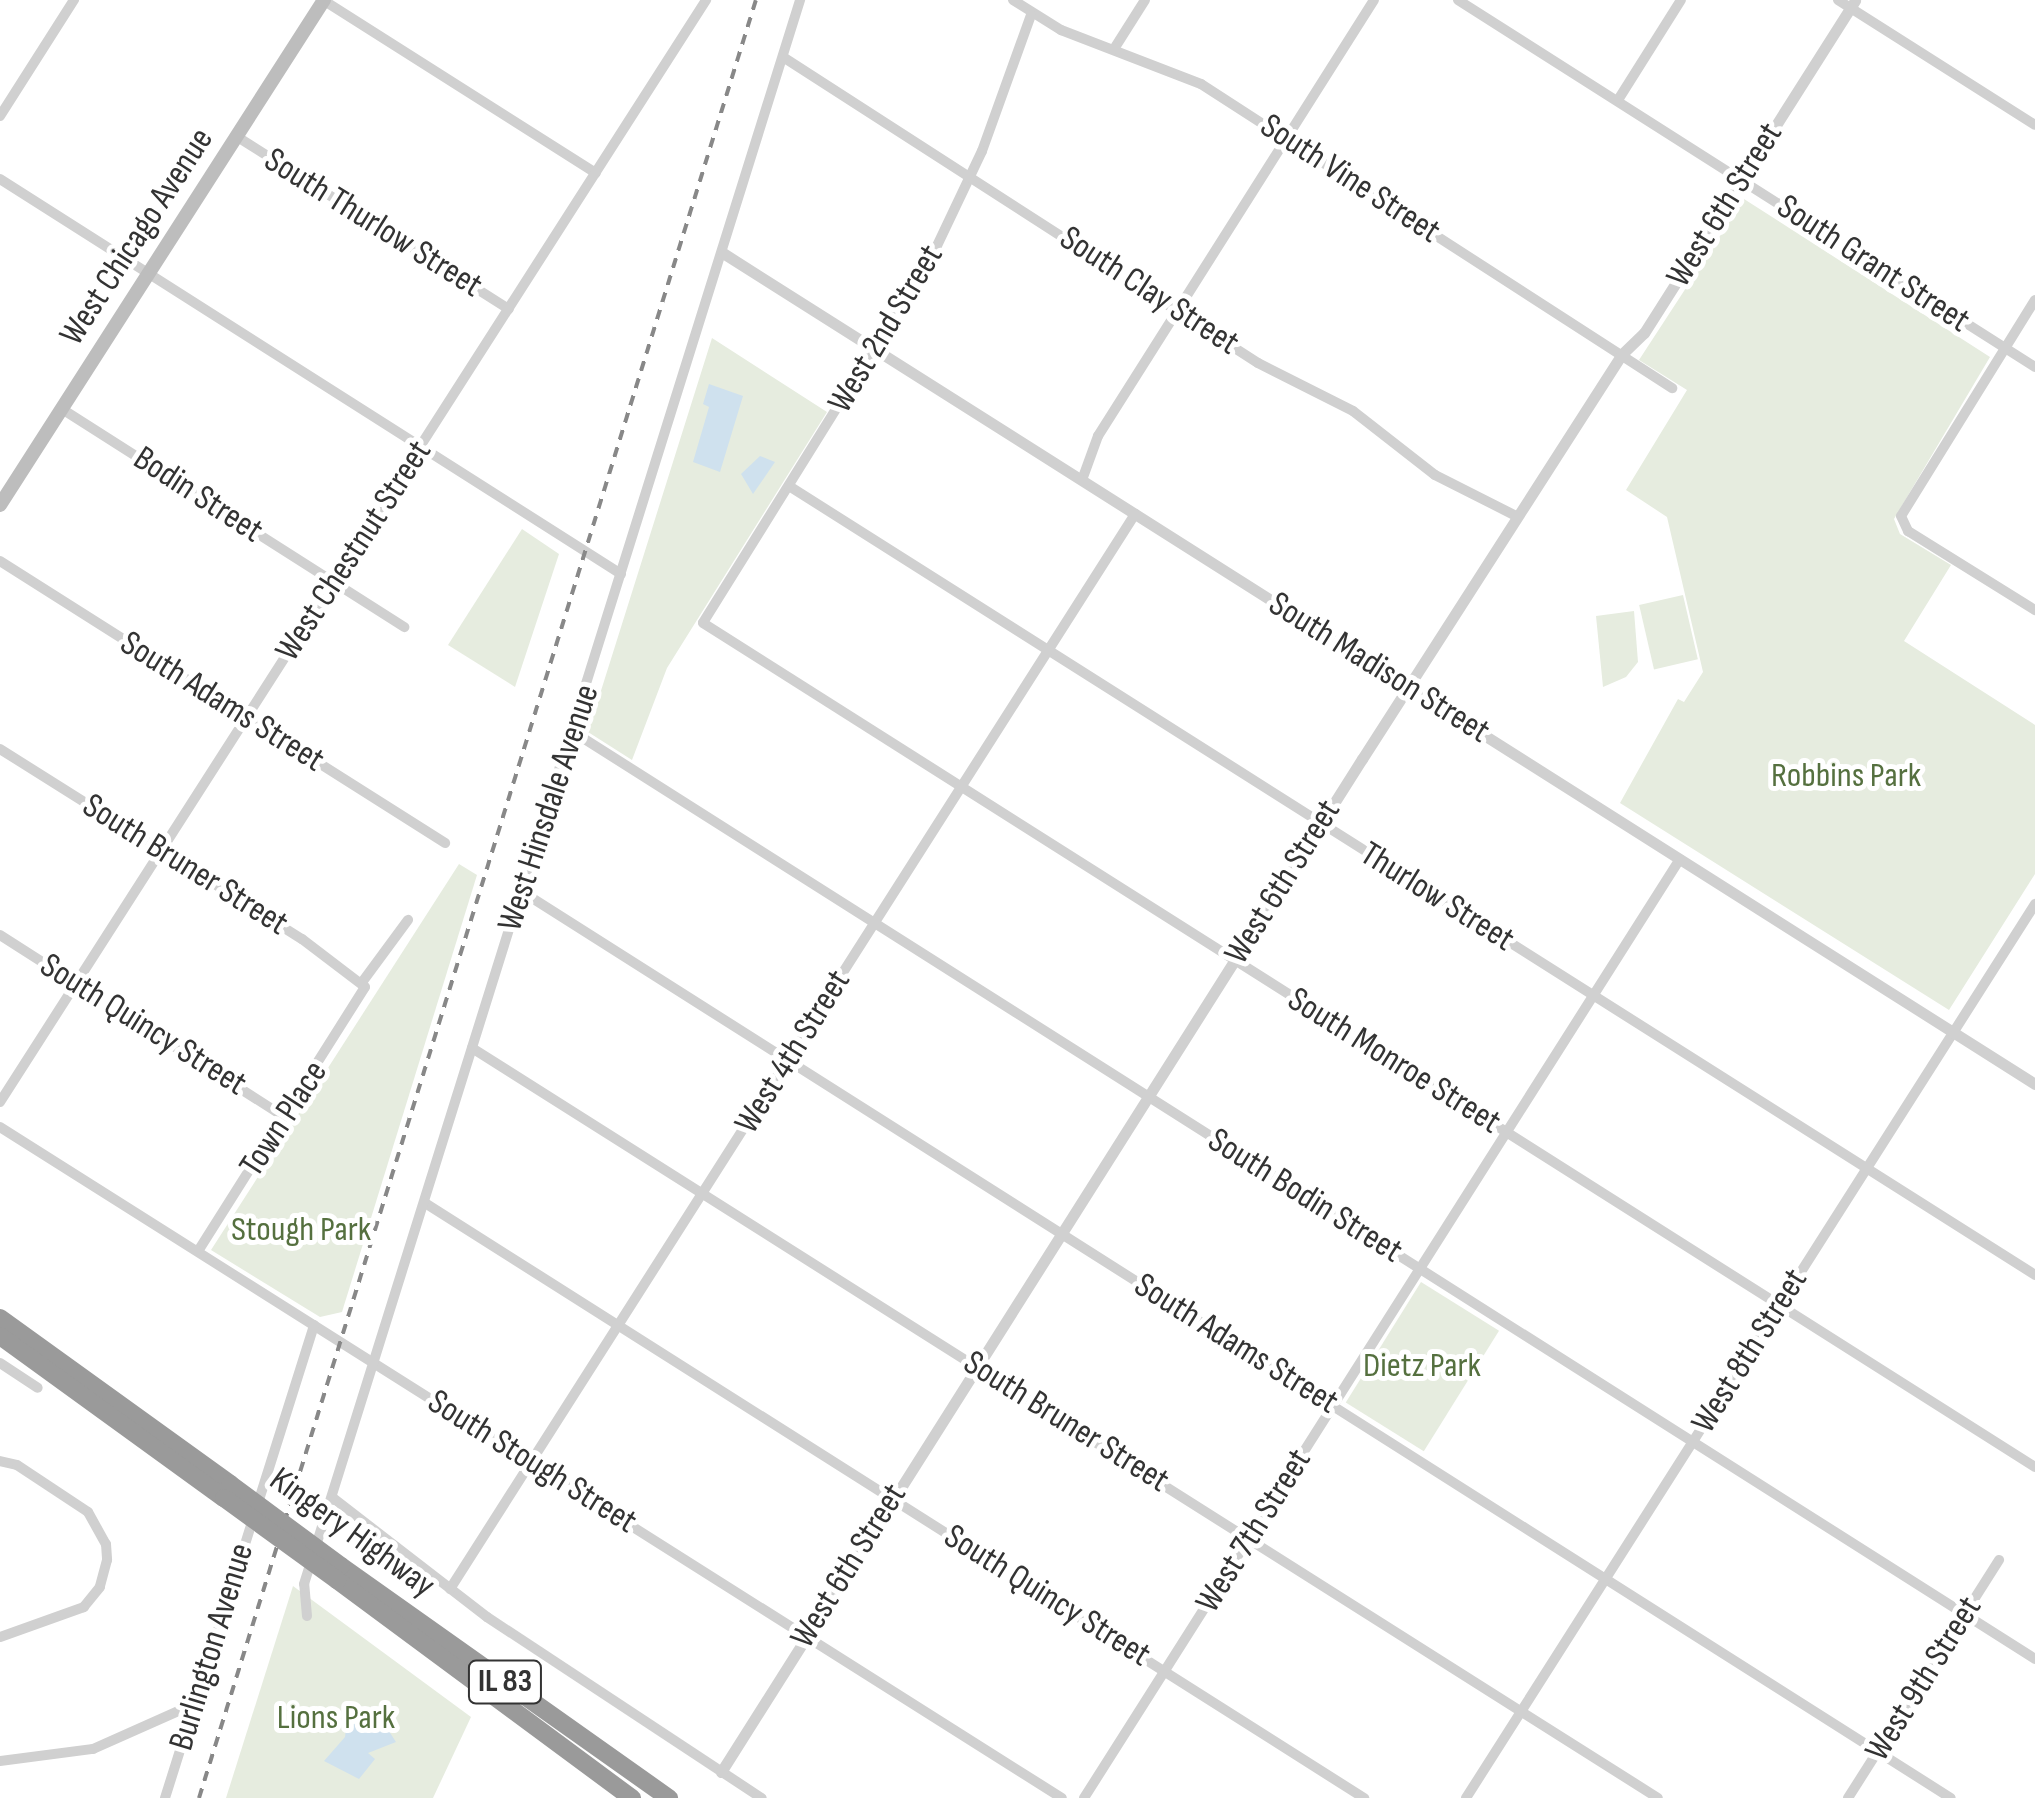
<!DOCTYPE html>
<html>
<head>
<meta charset="utf-8">
<style>
	body { margin:0 }
	#map { position:relative; width:2035px; height:1798px; overflow:hidden; background:#fff; font-family:"Sofia Sans Condensed",sans-serif }
	div>[style] { position:absolute }
	[style*='--x'] { left:calc(var(--x)*1px); top:calc(var(--y)*1px); width:calc(var(--w)*1px); rotate:calc(var(--a)*1deg) }
	.green>* { inset:0; background:#e6ecdf; transform-origin:0 0 }
	.water>* { inset:0; background:#cfe1ee }
	.minor>* { height:10px; margin:-5px; padding:0 5px; transform-origin:5px; border-radius:5px; background:#d0d0d0 }
	.tertiary>* { height:11px; margin:-5.5px; padding:0 5.5px; transform-origin:5.5px; border-radius:5.5px; background:#d0d0d0 }
	.secondary>* { height:14px; margin:-7px; padding:0 7px; transform-origin:7px; border-radius:7px; background:#bdbdbd }
	.motorway>* { height:18px; margin:-9px; padding:0 9px; transform-origin:9px; border-radius:9px; background:#9a9a9a }
	.rail>* { height:4px; margin-top:-2px; transform-origin:0; background:repeating-linear-gradient(90deg,#888 0 10px,transparent 0 18px) }
	.motorway-bridge>* { height:18px; margin:-9px; padding:0 9px; transform-origin:9px; border-radius:9px; background:#9a9a9a }
	span { translate:-50% -50%; white-space:nowrap; text-align:center; line-height:1.15; -webkit-text-stroke:10px #fff; paint-order:stroke }
	.shield-label span { padding:2px 8px; background:#fff; border:2px solid; border-radius:8px; -webkit-text-stroke-width:0 }
	.shield-label { font-size:32px; color:#333; font-weight:700 }
	.street-label { font-size:35px; color:#333 }
	.park-label { font-size:35px; color:#55703f }
</style>
</head>
<body>
<div id="map">
	<div class="green">
		<div style="clip-path:polygon(1744px 199px,1990px 357px,1894px 519px,1900px 534px,1951px 565px,1904px 641px,2035px 725px,2035px 874px,1949px 1010px,1620px 803px,1678px 699px,1684px 702px,1703px 672px,1667px 517px,1626px 490px,1687px 390px,1639px 360px)"></div>
		<div style="clip-path:polygon(712px 338px,827px 412px,667px 668px,632px 760px,588px 732px)"></div>
		<div style="clip-path:polygon(522px 529px,559px 554px,515px 687px,448px 645px)"></div>
		<div style="left:1683px;top:595px;width:66px;height:45px;rotate:77deg"></div>
		<div style="clip-path:polygon(1634px 611px,1638px 662px,1626px 677px,1603px 687px,1596px 616px)"></div>
		<div style="clip-path:polygon(459px 864px,477px 875px,342px 1312px,320px 1317px,211px 1250px)"></div>
		<div style="left:1421px;top:1282px;width:92px;height:142px;rotate:32deg"></div>
		<div style="clip-path:polygon(293px 1586px,471px 1717px,433px 1798px,226px 1798px)"></div>
	</div>
	<div class="water">
		<div style="clip-path:polygon(709px 384px,743px 396px,720px 472px,693px 462px,709px 407px,703px 404px)"></div>
		<div style="clip-path:polygon(760px 456px,775px 462px,753px 494px,741px 474px)"></div>
		<div style="clip-path:polygon(349px 1705px,383px 1722px,396px 1742px,368px 1753px,375px 1759px,359px 1779px,324px 1761px,345px 1737px)"></div>
	</div>
	<div class="minor">
		<div style="--x:323;--y:0;--w:323;--a:32.4"></div>
		<div style="--x:1013;--y:0;--w:57;--a:32"></div>
		<div style="--x:1061;--y:30;--w:150;--a:21.1"></div>
		<div style="--x:1201;--y:84;--w:561;--a:32.84"></div>
		<div style="--x:1458;--y:0;--w:684;--a:32.46"></div>
		<div style="--x:1838;--y:0;--w:233;--a:32.4"></div>
		<div style="--x:1031;--y:15;--w:145;--a:109.8"></div>
		<div style="--x:982;--y:151;--w:110;--a:115.4"></div>
		<div style="--x:935;--y:250;--w:439;--a:121.9"></div>
		<div style="--x:703;--y:623;--w:1577;--a:32.36"></div>
		<div style="--x:1114;--y:49;--w:58;--a:-57.7"></div>
		<div style="--x:783;--y:57;--w:565;--a:32.79"></div>
		<div style="--x:1258;--y:363;--w:106;--a:26.8"></div>
		<div style="--x:1353;--y:411;--w:104;--a:38"></div>
		<div style="--x:1435;--y:475;--w:93;--a:26.8"></div>
		<div style="--x:1618;--y:100;--w:118;--a:-57.8"></div>
		<div style="--x:0;--y:116;--w:138;--a:-57.5"></div>
		<div style="--x:236;--y:136;--w:323;--a:32.4"></div>
		<div style="--x:0;--y:179;--w:736;--a:32.46"></div>
		<div style="--x:2035;--y:300;--w:254;--a:121.8"></div>
		<div style="--x:1901;--y:516;--w:17;--a:65"></div>
		<div style="--x:1908;--y:531;--w:150;--a:31.9"></div>
		<div style="--x:62;--y:409;--w:406;--a:32.5"></div>
		<div style="--x:1082;--y:480;--w:47;--a:-70"></div>
		<div style="--x:1098;--y:436;--w:516;--a:-57.67"></div>
		<div style="--x:789;--y:486;--w:1475;--a:32.34"></div>
		<div style="--x:0;--y:561;--w:527;--a:32.36"></div>
		<div style="--x:575;--y:733;--w:1729;--a:32.38"></div>
		<div style="--x:0;--y:749;--w:357;--a:32.2"></div>
		<div style="--x:302;--y:939;--w:79;--a:37.3"></div>
		<div style="--x:365;--y:987;--w:312;--a:122.3"></div>
		<div style="--x:521;--y:891;--w:1693;--a:32.39"></div>
		<div style="--x:0;--y:935;--w:338;--a:32.6"></div>
		<div style="--x:363;--y:981;--w:76;--a:-53.6"></div>
		<div style="--x:472;--y:1048;--w:1403;--a:32.31"></div>
		<div style="--x:0;--y:1102;--w:1309;--a:-57.35"></div>
		<div style="--x:0;--y:1127;--w:1256;--a:32.29"></div>
		<div style="--x:425;--y:1203;--w:1112;--a:32.36"></div>
		<div style="--x:0;--y:1363;--w:45;--a:33.3"></div>
		<div style="--x:0;--y:1461;--w:17;--a:13"></div>
		<div style="--x:17;--y:1465;--w:85;--a:33.5"></div>
		<div style="--x:88;--y:1512;--w:37;--a:61"></div>
		<div style="--x:106;--y:1544;--w:16;--a:86"></div>
		<div style="--x:107;--y:1560;--w:28;--a:105"></div>
		<div style="--x:100;--y:1587;--w:26;--a:129"></div>
		<div style="--x:84;--y:1607;--w:89;--a:160.3"></div>
		<div style="--x:333;--y:1498;--w:195;--a:37.7"></div>
		<div style="--x:487;--y:1617;--w:329;--a:33.4"></div>
		<div style="--x:450;--y:1589;--w:1275;--a:-57.49"></div>
		<div style="--x:307;--y:1616;--w:32;--a:-95"></div>
		<div style="--x:304;--y:1584;--w:1660;--a:-72.61"></div>
		<div style="--x:0;--y:1761;--w:94;--a:-7.4"></div>
		<div style="--x:93;--y:1749;--w:111;--a:-24"></div>
		<div style="--x:165;--y:1798;--w:496;--a:-72.5"></div>
		<div style="--x:1084;--y:1798;--w:1112;--a:-57.6"></div>
		<div style="--x:1466;--y:1798;--w:1060;--a:-57.52"></div>
		<div style="--x:1848;--y:1798;--w:282;--a:-57.6"></div>
	</div>
	<div class="tertiary">
		<div style="--x:723;--y:253;--w:1553;--a:32.35"></div>
		<div style="--x:721;--y:1772;--w:1199;--a:-57.68"></div>
		<div style="--x:1362;--y:759;--w:480;--a:-57.3"></div>
		<div style="--x:1621;--y:355;--w:32;--a:-44"></div>
		<div style="--x:1644;--y:333;--w:394;--a:-57.6"></div>
	</div>
	<div class="secondary">
		<div style="--x:0;--y:505;--w:600;--a:-57.32"></div>
	</div>
	<div class="motorway">
		<div style="--x:0;--y:1318;--w:284;--a:35.8"></div>
		<div style="--x:0;--y:1336;--w:276;--a:35.9"></div>
		<div style="--x:341;--y:1566;--w:402;--a:35.3"></div>
		<div style="--x:337;--y:1580;--w:367;--a:36.5"></div>
	</div>
	<div class="rail">
		<div style="--x:199;--y:1798;--w:1882;--a:-72.79"></div>
	</div>
	<div class="motorway-bridge">
		<div style="--x:230;--y:1484;--w:138;--a:36.5"></div>
		<div style="--x:224;--y:1498;--w:140;--a:36"></div>
	</div>
	<div class="shield-label">
		<span style="left:505px;top:1682px">IL 83</span>
	</div>
	<div class="street-label">
		<span style="left:1350px;top:179px;rotate:33deg">South Vine Street</span>
		<span style="left:1725px;top:205px;rotate:-58deg">West 6th Street</span>
		<span style="left:373px;top:223px;rotate:32deg">South Thurlow Street</span>
		<span style="left:137px;top:237px;rotate:-57deg">West Chicago Avenue</span>
		<span style="left:1873px;top:264px;rotate:33deg">South Grant Street</span>
		<span style="left:1149px;top:291px;rotate:33deg">South Clay Street</span>
		<span style="left:886px;top:329px;rotate:-59deg">West 2nd Street</span>
		<span style="left:198px;top:495px;rotate:33deg">Bodin Street</span>
		<span style="left:354px;top:551px;rotate:-57deg">West Chestnut Street</span>
		<span style="left:1379px;top:668px;rotate:32deg">South Madison Street</span>
		<span style="left:222px;top:702px;rotate:32deg">South Adams Street</span>
		<span style="left:549px;top:808px;rotate:-72deg">West Hinsdale Avenue</span>
		<span style="left:185px;top:865px;rotate:32deg">South Bruner Street</span>
		<span style="left:1283px;top:882px;rotate:-58deg">West 6th Street</span>
		<span style="left:1437px;top:897px;rotate:32deg">Thurlow Street</span>
		<span style="left:143px;top:1025px;rotate:32deg">South Quincy Street</span>
		<span style="left:793px;top:1052px;rotate:-58deg">West 4th Street</span>
		<span style="left:1394px;top:1061px;rotate:32deg">South Monroe Street</span>
		<span style="left:284px;top:1119px;rotate:-57deg">Town Place</span>
		<span style="left:1305px;top:1196px;rotate:32deg">South Bodin Street</span>
		<span style="left:1236px;top:1344px;rotate:32deg">South Adams Street</span>
		<span style="left:1750px;top:1351px;rotate:-58deg">West 8th Street</span>
		<span style="left:1066px;top:1422px;rotate:32deg">South Bruner Street</span>
		<span style="left:532px;top:1462px;rotate:32deg">South Stough Street</span>
		<span style="left:1254px;top:1531px;rotate:-58deg">West 7th Street</span>
		<span style="left:352px;top:1533px;rotate:36deg">Kingery Highway</span>
		<span style="left:849px;top:1566px;rotate:-58deg">West 6th Street</span>
		<span style="left:1047px;top:1596px;rotate:32deg">South Quincy Street</span>
		<span style="left:212px;top:1647px;rotate:-73deg">Burlington Avenue</span>
		<span style="left:1924px;top:1679px;rotate:-58deg">West 9th Street</span>
	</div>
	<div class="park-label">
		<span style="left:1846px;top:776px">Robbins Park</span>
		<span style="left:301px;top:1230px">Stough Park</span>
		<span style="left:1422px;top:1366px">Dietz Park</span>
		<span style="left:336px;top:1718px">Lions Park</span>
	</div>
</div>
</body>
</html>
